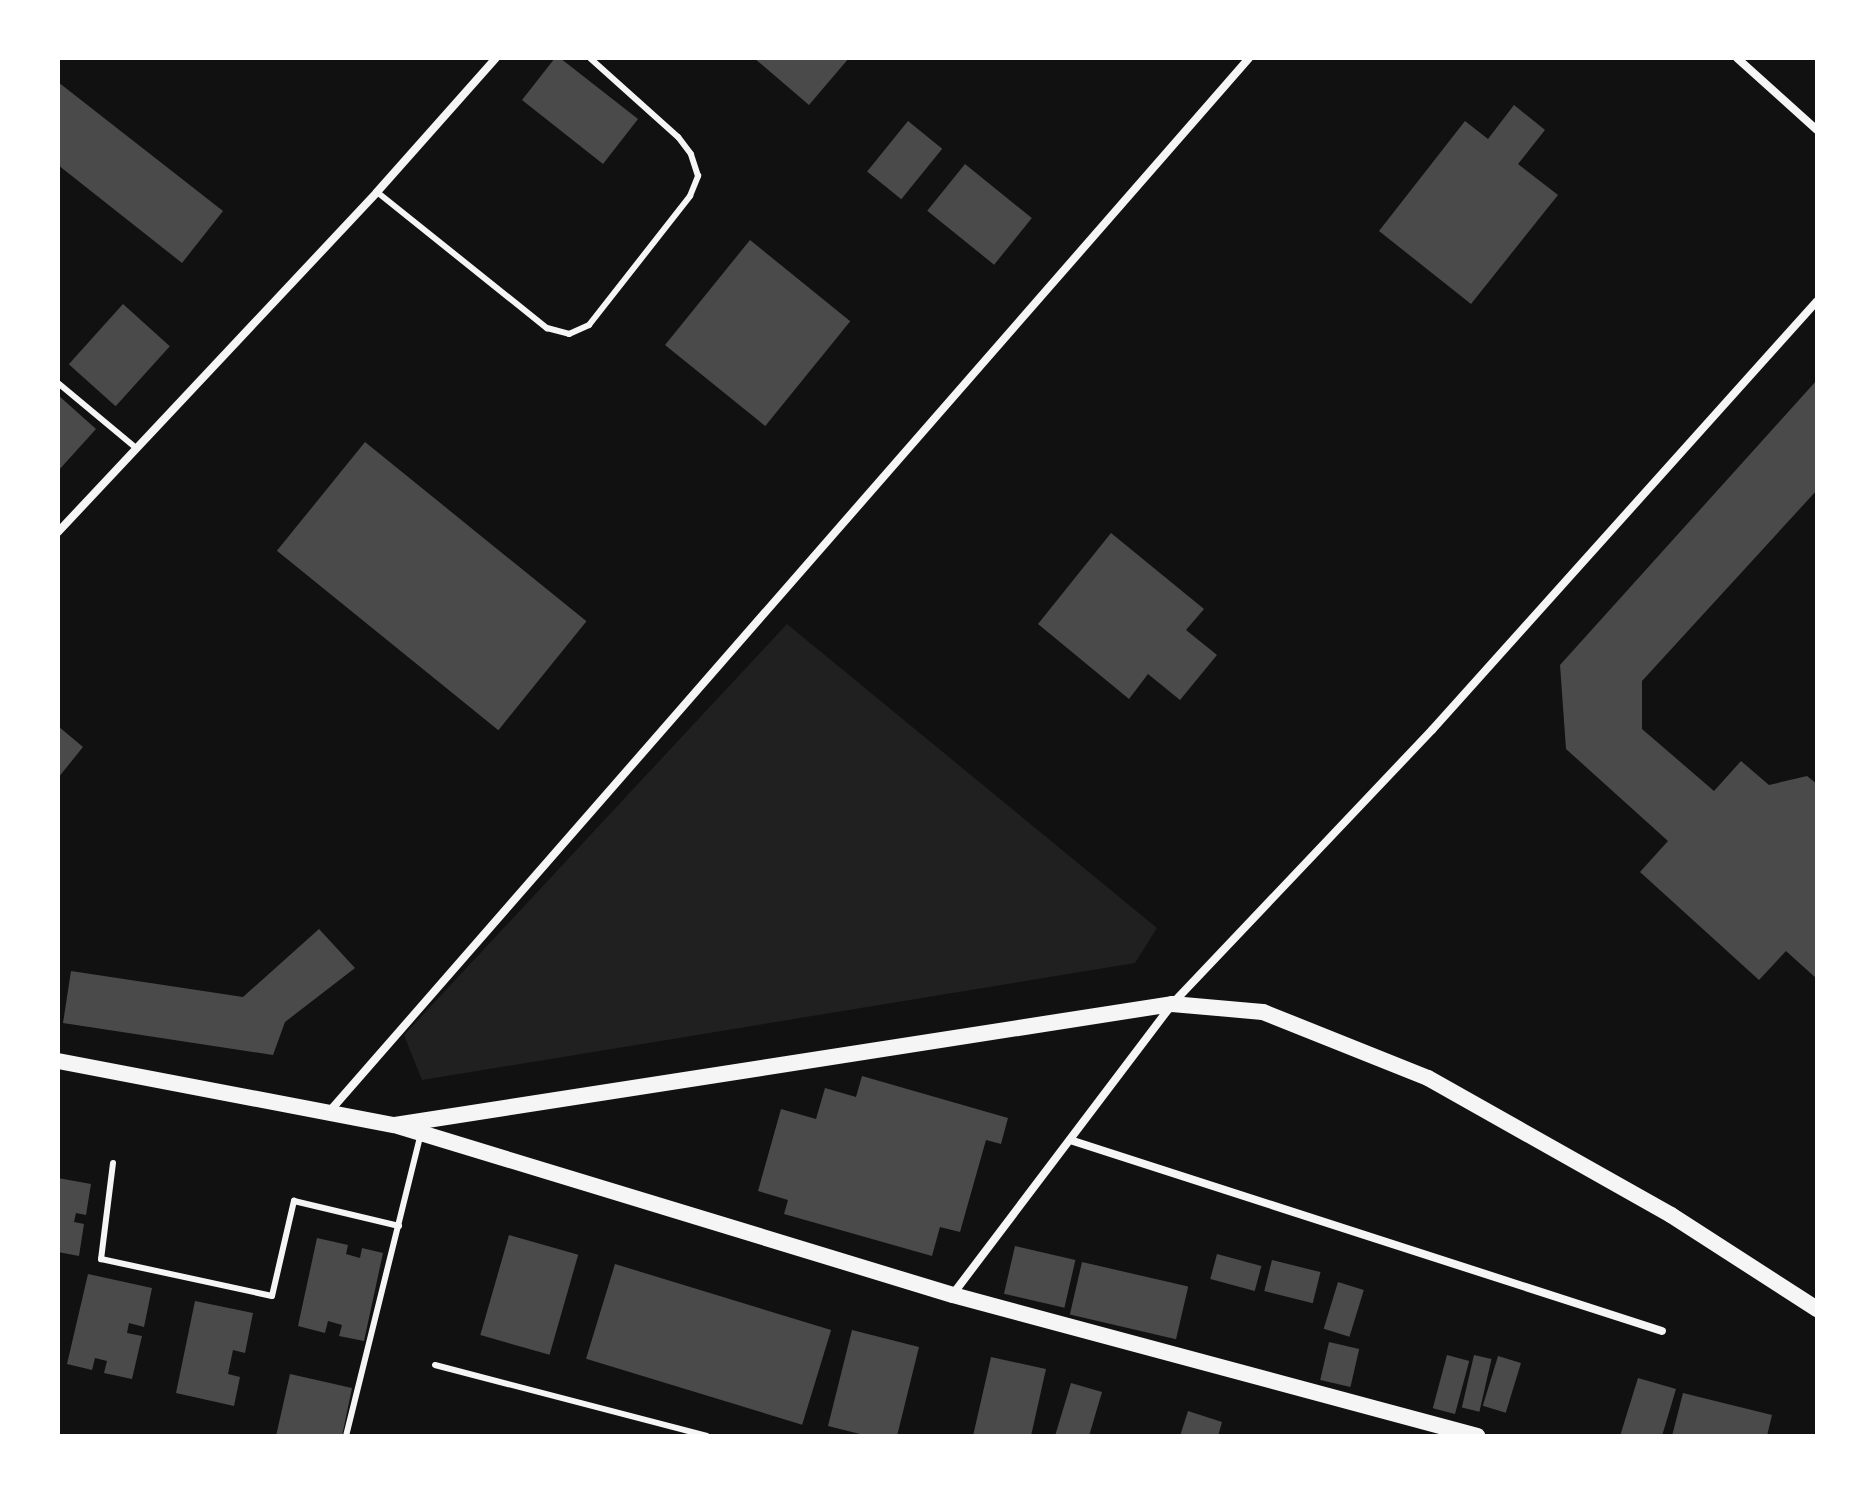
<!DOCTYPE html>
<html>
<head>
<meta charset="utf-8">
<style>
	body { margin:0 }
	#map { position:relative; width:1875px; height:1494px; overflow:hidden; background:#111; font-family:"Space Grotesk",sans-serif }
	div>[style] { position:absolute }
	[style*='--x'] { left:calc(var(--x)*1px); top:calc(var(--y)*1px); width:calc(var(--w)*1px); rotate:calc(var(--a)*1deg) }
	.green>* { inset:0; background:#202020 }
	.building>* { inset:0; background:#4a4a4a; transform-origin:0 0 }
	.service>* { height:6px; margin:-3px; padding:0 3px; transform-origin:3px; border-radius:3px; background:#f5f5f5 }
	.minor>* { height:8px; margin:-4px; padding:0 4px; transform-origin:4px; border-radius:4px; background:#f5f5f5 }
	.secondary>* { height:16px; margin:-8px; padding:0 8px; transform-origin:8px; border-radius:8px; background:#f5f5f5 }
	span { translate:-50% -50%; white-space:nowrap; text-align:center; line-height:1.15; -webkit-text-stroke:6px #fff; paint-order:stroke }
	.frame { position:absolute; inset:0; border:60px solid #fff; pointer-events:none }
</style>
</head>
<body>
<div id="map">
	<div class="green">
		<div style="clip-path:polygon(787px 624px,1157px 928px,1135px 963px,422px 1080px,404px 1035px)"></div>
	</div>
	<div class="building">
		<div style="clip-path:polygon(555px 58px,560px 58px,638px 119px,603px 164px,522px 100px)"></div>
		<div style="clip-path:polygon(754px 58px,849px 58px,809px 105px)"></div>
		<div style="clip-path:polygon(58px 82px,223px 211px,182px 263px,58px 165px)"></div>
		<div style="clip-path:polygon(1514px 105px,1545px 130px,1518px 164px,1558px 195px,1471px 304px,1379px 231px,1465px 121px,1488px 139px)"></div>
		<div style="left:908px;top:121px;width:44px;height:65px;rotate:39deg"></div>
		<div style="left:965px;top:164px;width:86px;height:60px;rotate:39deg"></div>
		<div style="left:750px;top:240px;width:129px;height:135px;rotate:39deg"></div>
		<div style="left:123px;top:304px;width:63px;height:81px;rotate:42deg"></div>
		<div style="clip-path:polygon(1817px 380px,1817px 490px,1642px 681px,1642px 729px,1714px 791px,1741px 761px,1769px 785px,1807px 776px,1817px 784px,1817px 979px,1786px 951px,1759px 980px,1640px 872px,1668px 841px,1566px 749px,1560px 665px)"></div>
		<div style="clip-path:polygon(58px 395px,96px 429px,58px 471px)"></div>
		<div style="left:365px;top:442px;width:285px;height:140px;rotate:39deg"></div>
		<div style="clip-path:polygon(1111px 533px,1204px 609px,1186px 630px,1217px 655px,1180px 700px,1148px 674px,1129px 699px,1038px 624px)"></div>
		<div style="clip-path:polygon(58px 726px,83px 747px,58px 778px)"></div>
		<div style="clip-path:polygon(319px 929px,355px 968px,285px 1022px,273px 1055px,63px 1023px,71px 971px,243px 997px)"></div>
		<div style="clip-path:polygon(862px 1076px,1008px 1118px,1001px 1144px,986px 1140px,960px 1232px,940px 1227px,932px 1256px,784px 1214px,788px 1200px,758px 1191px,781px 1109px,816px 1119px,825px 1088px,856px 1097px)"></div>
		<div style="clip-path:polygon(58px 1178px,91px 1184px,86px 1215px,76px 1213px,74px 1222px,84px 1224px,79px 1256px,58px 1252px)"></div>
		<div style="left:509px;top:1235px;width:72px;height:104px;rotate:16deg"></div>
		<div style="clip-path:polygon(317px 1238px,348px 1245px,346px 1254px,360px 1258px,362px 1248px,383px 1253px,364px 1341px,339px 1336px,342px 1325px,328px 1321px,325px 1333px,298px 1326px)"></div>
		<div style="left:1015px;top:1246px;width:62px;height:49px;rotate:13deg"></div>
		<div style="left:1217px;top:1254px;width:46px;height:26px;rotate:15deg"></div>
		<div style="left:1272px;top:1260px;width:50px;height:32px;rotate:14deg"></div>
		<div style="left:1082px;top:1262px;width:109px;height:54px;rotate:13deg"></div>
		<div style="left:615px;top:1264px;width:226px;height:99px;rotate:17deg"></div>
		<div style="clip-path:polygon(88px 1274px,152px 1288px,144px 1327px,129px 1323px,127px 1333px,142px 1336px,132px 1379px,104px 1373px,107px 1361px,95px 1358px,92px 1370px,67px 1364px)"></div>
		<div style="left:1338px;top:1282px;width:27px;height:49px;rotate:17deg"></div>
		<div style="clip-path:polygon(195px 1301px,253px 1313px,245px 1353px,233px 1350px,228px 1374px,240px 1377px,234px 1406px,176px 1393px)"></div>
		<div style="clip-path:polygon(852px 1330px,919px 1347px,897px 1436px,868px 1436px,828px 1426px)"></div>
		<div style="left:1329px;top:1342px;width:31px;height:39px;rotate:13deg"></div>
		<div style="left:1447px;top:1355px;width:23px;height:55px;rotate:15deg"></div>
		<div style="left:1474px;top:1355px;width:18px;height:54px;rotate:13deg"></div>
		<div style="left:1498px;top:1356px;width:24px;height:52px;rotate:17deg"></div>
		<div style="clip-path:polygon(991px 1357px,1046px 1369px,1031px 1436px,973px 1436px)"></div>
		<div style="clip-path:polygon(290px 1374px,352px 1388px,342px 1436px,276px 1436px)"></div>
		<div style="clip-path:polygon(1638px 1378px,1676px 1389px,1662px 1436px,1620px 1436px)"></div>
		<div style="clip-path:polygon(1071px 1383px,1102px 1392px,1089px 1436px,1055px 1436px)"></div>
		<div style="clip-path:polygon(1683px 1393px,1772px 1415px,1767px 1436px,1672px 1436px)"></div>
		<div style="clip-path:polygon(1188px 1411px,1222px 1422px,1218px 1436px,1180px 1436px)"></div>
	</div>
	<div class="service">
		<div style="--x:377;--y:192;--w:218;--a:38.7"></div>
		<div style="--x:547;--y:328;--w:23;--a:15"></div>
		<div style="--x:569;--y:334;--w:22;--a:-24"></div>
		<div style="--x:589;--y:325;--w:164;--a:-51.9"></div>
		<div style="--x:690;--y:196;--w:22;--a:-68"></div>
		<div style="--x:698;--y:176;--w:23;--a:-108"></div>
		<div style="--x:691;--y:154;--w:21;--a:-127"></div>
		<div style="--x:678;--y:137;--w:118;--a:-138.1"></div>
		<div style="--x:58;--y:383;--w:102;--a:39.8"></div>
		<div style="--x:113;--y:1163;--w:97;--a:97.1"></div>
		<div style="--x:101;--y:1259;--w:175;--a:12.2"></div>
		<div style="--x:272;--y:1296;--w:98;--a:-77"></div>
		<div style="--x:294;--y:1201;--w:108;--a:13.4"></div>
		<div style="--x:435;--y:1365;--w:281;--a:14.6"></div>
		<div style="--x:346;--y:1436;--w:312;--a:-76.1"></div>
	</div>
	<div class="minor">
		<div style="--x:1737;--y:58;--w:108;--a:42"></div>
		<div style="--x:58;--y:532;--w:466;--a:-46.8"></div>
		<div style="--x:377;--y:192;--w:179;--a:-48.4"></div>
		<div style="--x:329;--y:1112;--w:1399;--a:-48.88"></div>
		<div style="--x:1070;--y:1140;--w:622;--a:17.88"></div>
		<div style="--x:953;--y:1294;--w:363;--a:-52.9"></div>
		<div style="--x:1172;--y:1004;--w:378;--a:-46.5"></div>
		<div style="--x:1432;--y:730;--w:576;--a:-48.09"></div>
	</div>
	<div class="secondary">
		<div style="--x:58;--y:1061;--w:343;--a:10.8"></div>
		<div style="--x:395;--y:1125;--w:786;--a:-8.85"></div>
		<div style="--x:1172;--y:1004;--w:91;--a:5"></div>
		<div style="--x:1263;--y:1012;--w:178;--a:21.8"></div>
		<div style="--x:1428;--y:1078;--w:279;--a:29.4"></div>
		<div style="--x:1671;--y:1215;--w:174;--a:32.8"></div>
		<div style="--x:398;--y:1126;--w:580;--a:16.94"></div>
		<div style="--x:953;--y:1295;--w:543;--a:15.06"></div>
	</div>
	<div class="frame"></div>
</div>
</body>
</html>
